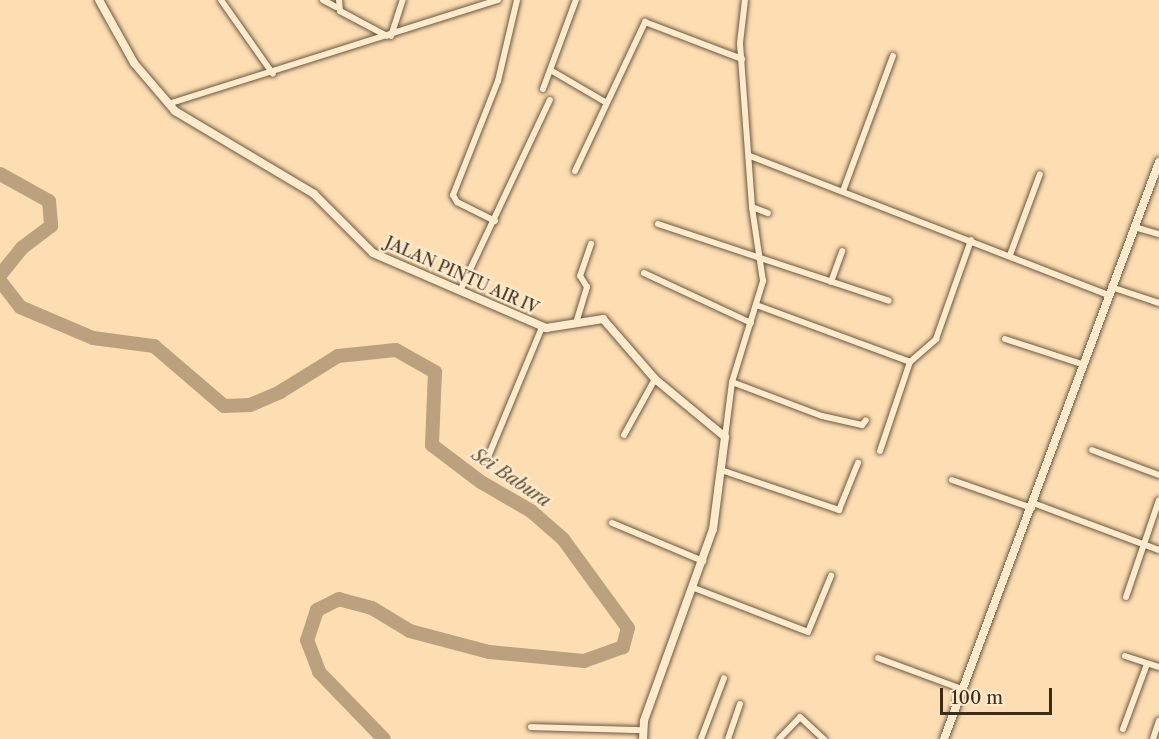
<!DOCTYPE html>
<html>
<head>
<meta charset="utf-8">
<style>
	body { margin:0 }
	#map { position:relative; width:1159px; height:739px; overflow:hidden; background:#fddeb2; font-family:"Libre Caslon Text",serif }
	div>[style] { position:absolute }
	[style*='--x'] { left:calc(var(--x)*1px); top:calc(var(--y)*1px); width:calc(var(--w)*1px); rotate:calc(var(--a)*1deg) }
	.river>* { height:14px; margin:-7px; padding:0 7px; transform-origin:7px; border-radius:7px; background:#bba17e }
	.roads { filter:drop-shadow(0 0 2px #6c5840) drop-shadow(0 0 2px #6c5840) }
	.minor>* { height:6px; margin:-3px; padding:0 3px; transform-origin:3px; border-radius:3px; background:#feeacd }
	.tertiary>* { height:8px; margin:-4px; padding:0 4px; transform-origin:4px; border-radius:4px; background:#feeacd }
	.secondary>* { height:8px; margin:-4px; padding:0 4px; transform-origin:4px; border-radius:4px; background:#feeacd }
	span { translate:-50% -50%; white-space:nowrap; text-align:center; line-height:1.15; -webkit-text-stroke:5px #feeacd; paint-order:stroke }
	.street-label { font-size:16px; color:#3c2c1a }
	.water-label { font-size:18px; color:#624f38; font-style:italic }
	.scale { position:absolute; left:940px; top:688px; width:112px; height:27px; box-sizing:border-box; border:3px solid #3c2c1a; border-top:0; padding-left:8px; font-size:18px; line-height:21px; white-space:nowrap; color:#3c2c1a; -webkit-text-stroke:4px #feeacd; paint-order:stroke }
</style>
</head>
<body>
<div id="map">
	<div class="river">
		<div style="--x:0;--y:174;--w:56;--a:28.9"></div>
		<div style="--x:49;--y:201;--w:25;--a:85"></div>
		<div style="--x:51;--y:226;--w:36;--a:143"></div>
		<div style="--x:22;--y:248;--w:35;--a:129"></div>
		<div style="--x:0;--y:281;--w:33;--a:52"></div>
		<div style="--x:20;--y:307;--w:79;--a:23"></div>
		<div style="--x:93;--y:338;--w:62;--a:7.5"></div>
		<div style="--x:154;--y:346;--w:92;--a:40.6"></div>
		<div style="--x:224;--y:406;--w:26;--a:-2"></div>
		<div style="--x:250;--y:405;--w:33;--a:-23"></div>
		<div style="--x:280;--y:392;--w:68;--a:-31.8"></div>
		<div style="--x:338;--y:356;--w:58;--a:-5.9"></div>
		<div style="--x:396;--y:350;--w:45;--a:29.4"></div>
		<div style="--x:435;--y:372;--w:73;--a:92.4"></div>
		<div style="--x:432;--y:445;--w:61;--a:37.1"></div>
		<div style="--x:481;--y:482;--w:58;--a:30.1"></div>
		<div style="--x:531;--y:511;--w:43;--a:41.2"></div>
		<div style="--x:563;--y:539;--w:110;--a:53.9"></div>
		<div style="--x:628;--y:628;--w:20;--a:105"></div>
		<div style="--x:623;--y:647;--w:41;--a:160.3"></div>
		<div style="--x:584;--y:661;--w:95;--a:-174.6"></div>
		<div style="--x:489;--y:652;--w:82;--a:-165.1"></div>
		<div style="--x:410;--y:631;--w:44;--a:-148.8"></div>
		<div style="--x:372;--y:608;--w:34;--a:-165"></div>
		<div style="--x:339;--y:599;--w:25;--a:153"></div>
		<div style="--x:317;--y:610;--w:32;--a:108"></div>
		<div style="--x:307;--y:640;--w:34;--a:69"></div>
		<div style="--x:319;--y:672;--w:93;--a:45.9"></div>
	</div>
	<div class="roads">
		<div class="minor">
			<div style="--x:221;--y:0;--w:90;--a:54.9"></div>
			<div style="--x:323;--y:0;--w:15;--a:28"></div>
			<div style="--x:339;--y:0;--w:11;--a:85"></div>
			<div style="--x:340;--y:11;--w:53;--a:28"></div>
			<div style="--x:391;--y:36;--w:38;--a:-72"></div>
			<div style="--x:552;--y:71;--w:61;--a:30.3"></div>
			<div style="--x:543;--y:89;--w:95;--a:-69.7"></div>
			<div style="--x:168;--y:104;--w:346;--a:-17.5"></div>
			<div style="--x:750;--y:156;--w:384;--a:21.2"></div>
			<div style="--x:575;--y:171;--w:165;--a:-64.8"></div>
			<div style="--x:645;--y:22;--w:104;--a:20.9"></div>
			<div style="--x:843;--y:191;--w:144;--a:-69.7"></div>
			<div style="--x:752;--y:207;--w:17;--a:21"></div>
			<div style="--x:495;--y:221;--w:42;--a:-153.4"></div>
			<div style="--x:457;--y:202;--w:8;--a:-120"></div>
			<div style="--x:453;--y:195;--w:123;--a:-68.5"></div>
			<div style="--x:498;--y:81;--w:83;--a:-76.8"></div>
			<div style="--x:658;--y:224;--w:243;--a:18.4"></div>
			<div style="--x:1134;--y:227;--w:26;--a:16"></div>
			<div style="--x:1010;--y:255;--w:86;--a:-69.7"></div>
			<div style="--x:644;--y:273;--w:118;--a:25"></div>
			<div style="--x:831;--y:282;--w:33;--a:-70"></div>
			<div style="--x:1111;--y:287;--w:51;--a:18.4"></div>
			<div style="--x:460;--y:291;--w:211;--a:-64.8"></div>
			<div style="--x:759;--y:306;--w:161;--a:20.3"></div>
			<div style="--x:576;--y:323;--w:38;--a:-73"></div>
			<div style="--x:587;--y:287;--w:13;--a:-122"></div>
			<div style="--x:580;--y:276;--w:34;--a:-71"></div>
			<div style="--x:1005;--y:339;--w:81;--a:18"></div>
			<div style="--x:732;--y:382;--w:96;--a:20.7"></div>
			<div style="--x:822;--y:416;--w:41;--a:12.7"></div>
			<div style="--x:862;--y:425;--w:6;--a:-51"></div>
			<div style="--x:624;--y:435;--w:64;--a:-61"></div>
			<div style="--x:725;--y:437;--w:55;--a:-82.7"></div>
			<div style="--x:732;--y:382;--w:106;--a:-72.9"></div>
			<div style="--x:763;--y:281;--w:75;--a:-98.5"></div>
			<div style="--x:752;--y:207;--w:164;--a:-94.2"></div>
			<div style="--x:740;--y:43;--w:43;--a:-83.4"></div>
			<div style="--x:1092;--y:450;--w:72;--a:20.5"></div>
			<div style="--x:880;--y:451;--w:94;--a:-71.4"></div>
			<div style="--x:910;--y:362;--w:35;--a:-41"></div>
			<div style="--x:936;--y:339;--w:105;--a:-70.5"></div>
			<div style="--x:488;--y:457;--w:141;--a:-67.4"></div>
			<div style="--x:721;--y:470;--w:125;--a:18.7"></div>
			<div style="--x:839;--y:510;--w:51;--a:-68"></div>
			<div style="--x:952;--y:480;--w:85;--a:19.3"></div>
			<div style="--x:1033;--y:503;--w:134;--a:20.5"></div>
			<div style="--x:612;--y:523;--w:99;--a:22.7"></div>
			<div style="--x:694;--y:588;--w:122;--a:21.1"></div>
			<div style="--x:808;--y:632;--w:61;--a:-67.7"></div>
			<div style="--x:1126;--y:597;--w:102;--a:-71.2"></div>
			<div style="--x:1125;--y:656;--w:36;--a:18"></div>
			<div style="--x:878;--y:658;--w:90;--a:20.3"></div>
			<div style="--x:531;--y:727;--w:110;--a:1.6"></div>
			<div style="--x:1123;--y:729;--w:69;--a:-69.7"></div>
			<div style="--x:701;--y:739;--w:65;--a:-69.3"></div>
			<div style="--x:728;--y:739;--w:37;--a:-71"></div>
			<div style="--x:779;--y:739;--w:30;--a:-46"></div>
			<div style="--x:800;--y:717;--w:33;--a:43"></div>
			<div style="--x:1153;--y:739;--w:19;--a:-72"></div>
		</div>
		<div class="tertiary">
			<div style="--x:944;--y:739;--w:616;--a:-69.56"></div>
		</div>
		<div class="secondary">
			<div style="--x:99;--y:0;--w:72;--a:60.9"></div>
			<div style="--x:134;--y:63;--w:63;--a:49.5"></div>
			<div style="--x:175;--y:111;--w:162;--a:30.8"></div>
			<div style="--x:314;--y:194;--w:83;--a:45"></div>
			<div style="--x:373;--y:253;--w:189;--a:23.4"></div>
			<div style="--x:546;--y:328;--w:58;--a:-9"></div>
			<div style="--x:603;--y:319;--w:79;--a:49.1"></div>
			<div style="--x:655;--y:379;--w:91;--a:39.6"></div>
			<div style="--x:725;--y:437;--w:93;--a:97.4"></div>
			<div style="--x:713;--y:529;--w:204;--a:109.8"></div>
			<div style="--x:644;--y:721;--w:18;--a:93"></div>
		</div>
	</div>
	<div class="street-label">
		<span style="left:462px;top:275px;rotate:24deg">JALAN PINTU AIR IV</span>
	</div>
	<div class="water-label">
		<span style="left:511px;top:478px;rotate:34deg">Sei Babura</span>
	</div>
	<div class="scale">100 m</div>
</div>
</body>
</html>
